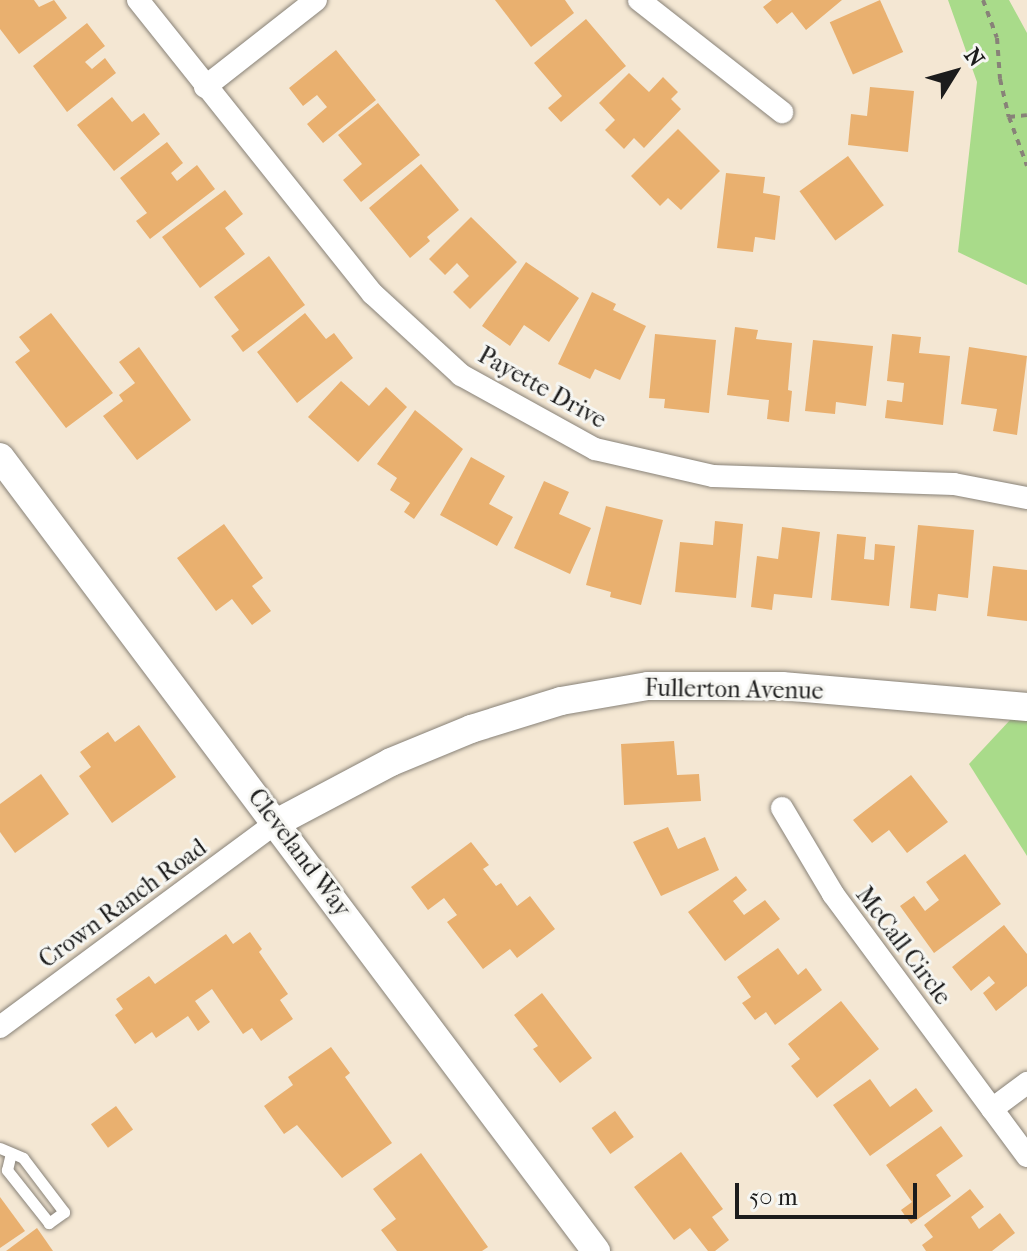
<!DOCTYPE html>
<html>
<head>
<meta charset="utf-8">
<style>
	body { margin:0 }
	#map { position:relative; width:1027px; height:1251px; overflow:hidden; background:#f4e7d3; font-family:"IM FELL French Canon",serif }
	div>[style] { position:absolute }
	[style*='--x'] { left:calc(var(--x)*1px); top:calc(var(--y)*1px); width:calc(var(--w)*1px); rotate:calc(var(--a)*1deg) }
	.green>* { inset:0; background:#a9db8a }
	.building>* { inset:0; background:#e9b06f; transform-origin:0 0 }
	.path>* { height:4px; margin-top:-2px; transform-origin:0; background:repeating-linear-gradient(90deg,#888278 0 6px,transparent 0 12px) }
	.roads { filter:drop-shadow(0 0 2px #888278) drop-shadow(0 0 2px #888278) }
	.service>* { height:11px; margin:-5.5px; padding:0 5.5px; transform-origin:5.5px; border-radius:5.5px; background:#fff }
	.minor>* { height:22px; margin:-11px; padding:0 11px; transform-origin:11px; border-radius:11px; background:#fff }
	.tertiary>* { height:28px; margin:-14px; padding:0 14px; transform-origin:14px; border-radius:14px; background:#fff }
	span { translate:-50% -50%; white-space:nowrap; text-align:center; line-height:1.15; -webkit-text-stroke:6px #f6f6f2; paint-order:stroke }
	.street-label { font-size:24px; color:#1c1c1c }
	.north { position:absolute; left:915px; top:32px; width:80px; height:80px; -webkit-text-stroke:6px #f6f6f2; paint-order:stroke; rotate:53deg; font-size:22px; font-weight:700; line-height:32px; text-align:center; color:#1c1c1c }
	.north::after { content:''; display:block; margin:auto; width:28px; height:36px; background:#1c1c1c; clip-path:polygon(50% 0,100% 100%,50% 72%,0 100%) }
	.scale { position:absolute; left:735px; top:1183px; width:182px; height:36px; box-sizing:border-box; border:4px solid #1c1c1c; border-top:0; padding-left:10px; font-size:24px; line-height:28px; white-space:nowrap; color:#1c1c1c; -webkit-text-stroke:6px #f6f6f2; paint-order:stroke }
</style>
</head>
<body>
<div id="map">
	<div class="green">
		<div style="clip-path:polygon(948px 0,1009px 0,1027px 33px,1027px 285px,958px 252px,977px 82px)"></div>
		<div style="clip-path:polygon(1027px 702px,1027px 856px,969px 764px)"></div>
	</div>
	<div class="building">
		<div style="clip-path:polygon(0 0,34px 0,39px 7px,54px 0,67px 18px,19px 54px,0 29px)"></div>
		<div style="clip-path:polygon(495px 0,565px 0,574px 13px,531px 47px)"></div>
		<div style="clip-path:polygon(772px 0,842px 0,806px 30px,792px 12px,777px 24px,763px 7px)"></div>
		<div style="left:880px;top:0;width:57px;height:55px;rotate:66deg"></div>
		<div style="clip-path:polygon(586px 19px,626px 66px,561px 122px,548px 108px,562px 96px,534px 63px)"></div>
		<div style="clip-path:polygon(87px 23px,105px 46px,85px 62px,92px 69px,105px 58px,116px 73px,67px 112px,33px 66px)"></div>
		<div style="clip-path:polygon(336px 50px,376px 100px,323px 143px,307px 124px,327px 107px,317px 95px,303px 106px,289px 88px)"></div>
		<div style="clip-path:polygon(629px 73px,649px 92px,663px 77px,678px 92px,671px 99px,681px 109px,644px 148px,634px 138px,624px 149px,605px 130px,615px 120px,599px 103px)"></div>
		<div style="clip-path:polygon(870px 87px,914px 91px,908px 152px,848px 145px,851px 114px,867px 116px)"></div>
		<div style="clip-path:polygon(112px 97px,132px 122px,144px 113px,160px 134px,114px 171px,77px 125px)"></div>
		<div style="clip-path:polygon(378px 103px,420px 155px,361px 202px,343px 180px,362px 164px,338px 135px)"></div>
		<div style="clip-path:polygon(678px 129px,720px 171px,681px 210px,668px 198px,660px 206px,631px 176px)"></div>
		<div style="clip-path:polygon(167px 142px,183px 163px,171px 173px,177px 181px,197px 165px,215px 189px,150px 239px,136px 221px,147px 213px,120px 178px)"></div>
		<div style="left:848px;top:156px;width:61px;height:60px;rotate:54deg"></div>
		<div style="clip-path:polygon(421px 164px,459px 210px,427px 237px,430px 241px,410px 258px,369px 208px)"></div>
		<div style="clip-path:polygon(726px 173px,765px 177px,763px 193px,780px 196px,775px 240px,755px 237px,753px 252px,717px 248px)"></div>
		<div style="clip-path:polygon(225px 190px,243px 214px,225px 228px,245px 254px,200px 288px,162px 237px)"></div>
		<div style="clip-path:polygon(471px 217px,517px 262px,470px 309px,453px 292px,469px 276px,457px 263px,445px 275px,429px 259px)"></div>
		<div style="clip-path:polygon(269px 256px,305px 305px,243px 352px,231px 336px,239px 330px,214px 297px)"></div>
		<div style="clip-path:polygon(526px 262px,579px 298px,549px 342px,524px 325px,510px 346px,482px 326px)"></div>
		<div style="clip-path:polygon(592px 292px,616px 304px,613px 310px,646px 326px,620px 380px,595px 369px,590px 379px,558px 364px)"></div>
		<div style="clip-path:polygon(51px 313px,113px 393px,66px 428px,15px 362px,30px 351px,19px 337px)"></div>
		<div style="clip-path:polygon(305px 313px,326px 339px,334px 333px,353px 358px,297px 403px,257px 352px)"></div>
		<div style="clip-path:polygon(735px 327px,758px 330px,756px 339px,792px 343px,788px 390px,792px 391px,789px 422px,767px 419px,769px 400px,727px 395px)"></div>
		<div style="clip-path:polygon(655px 334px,716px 340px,709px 413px,664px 408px,665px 399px,649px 398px)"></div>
		<div style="clip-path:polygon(892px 334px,921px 337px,919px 353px,950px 356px,943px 425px,885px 418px,887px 400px,902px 402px,904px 383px,887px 381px)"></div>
		<div style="clip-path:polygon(813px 340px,873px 346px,866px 406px,836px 402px,835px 414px,805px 411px)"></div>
		<div style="clip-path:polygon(139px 347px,191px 420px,137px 460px,103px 416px,123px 401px,119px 395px,135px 383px,119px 362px)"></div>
		<div style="clip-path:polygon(969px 347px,1027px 356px,1017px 435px,993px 431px,997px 409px,961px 404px)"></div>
		<div style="clip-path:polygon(341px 381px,369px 406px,386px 387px,407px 407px,358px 462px,308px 417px)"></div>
		<div style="clip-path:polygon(415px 410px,463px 449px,414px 519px,404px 512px,410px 503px,390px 490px,397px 478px,377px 464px)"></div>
		<div style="clip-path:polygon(471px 457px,505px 476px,489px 504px,513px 517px,497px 546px,440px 515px)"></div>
		<div style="clip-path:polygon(544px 481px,569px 492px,559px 514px,591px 528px,570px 574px,514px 548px)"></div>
		<div style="clip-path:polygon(606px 506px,663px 520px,641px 605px,610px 597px,611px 592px,586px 585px)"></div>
		<div style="clip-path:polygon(715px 521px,743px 524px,736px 598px,675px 592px,680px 542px,713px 545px)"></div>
		<div style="clip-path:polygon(224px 524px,263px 578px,252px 586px,271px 611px,252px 625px,232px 599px,216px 611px,177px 558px)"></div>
		<div style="clip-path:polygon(918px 525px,974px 530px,968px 598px,938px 594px,936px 611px,910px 608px)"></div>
		<div style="clip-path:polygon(782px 527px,820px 532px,812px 598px,774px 594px,772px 610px,751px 607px,757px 556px,778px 559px)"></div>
		<div style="clip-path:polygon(837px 534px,866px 537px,864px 559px,874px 560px,875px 544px,895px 546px,889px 606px,831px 600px)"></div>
		<div style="clip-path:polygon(993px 566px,1027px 570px,1027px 621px,987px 616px)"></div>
		<div style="clip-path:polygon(139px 725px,176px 777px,112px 823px,79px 776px,91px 767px,80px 752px,108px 732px,115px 742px)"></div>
		<div style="clip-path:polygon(674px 741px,677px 775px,699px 774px,701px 801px,624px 805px,621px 744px)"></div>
		<div style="clip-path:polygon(41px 774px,69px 814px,15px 853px,0 832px,0 804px)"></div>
		<div style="clip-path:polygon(911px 775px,948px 822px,907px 853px,889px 830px,872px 843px,853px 820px)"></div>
		<div style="clip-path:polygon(668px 827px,678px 849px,705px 837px,719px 870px,661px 896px,633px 842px)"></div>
		<div style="clip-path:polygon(471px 842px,489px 865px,483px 869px,496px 886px,501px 883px,517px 906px,530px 896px,555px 929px,517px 958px,510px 949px,483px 969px,447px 922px,457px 915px,444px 898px,428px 910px,411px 887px)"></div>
		<div style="clip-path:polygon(965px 854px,1001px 904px,934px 953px,900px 906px,914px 896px,925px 911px,939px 900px,926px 882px)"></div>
		<div style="clip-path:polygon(736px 876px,747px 890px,733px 901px,744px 915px,765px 900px,780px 919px,725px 961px,688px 912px)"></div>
		<div style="clip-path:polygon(1004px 925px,1027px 954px,1027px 986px,996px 1011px,983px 993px,995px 983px,989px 976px,971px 991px,952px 967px)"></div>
		<div style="clip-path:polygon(250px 932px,262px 949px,259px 952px,288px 994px,280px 1000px,293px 1019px,261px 1041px,252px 1028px,243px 1034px,212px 989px,195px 1001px,210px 1022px,198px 1031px,188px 1016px,156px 1038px,152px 1032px,135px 1044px,115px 1015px,123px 1009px,116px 999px,149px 976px,155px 984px,226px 934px,233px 944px)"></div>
		<div style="clip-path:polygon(778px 948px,798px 975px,806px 968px,822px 990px,775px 1025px,766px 1012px,755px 1020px,742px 1003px,751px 997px,737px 977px)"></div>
		<div style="clip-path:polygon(542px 993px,592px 1058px,560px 1083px,533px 1049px,538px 1046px,514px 1015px)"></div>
		<div style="clip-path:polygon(841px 1001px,879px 1049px,817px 1098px,791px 1066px,800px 1059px,788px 1044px)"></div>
		<div style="clip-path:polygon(331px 1047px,350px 1073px,345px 1077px,392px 1143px,342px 1178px,297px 1125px,284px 1134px,264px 1106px,293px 1085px,288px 1077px)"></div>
		<div style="clip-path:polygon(870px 1079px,890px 1107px,916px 1088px,933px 1111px,870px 1156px,833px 1105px)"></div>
		<div style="left:116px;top:1106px;width:29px;height:31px;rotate:54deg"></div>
		<div style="left:615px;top:1111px;width:32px;height:29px;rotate:54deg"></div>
		<div style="clip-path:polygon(941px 1126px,963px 1156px,936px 1175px,951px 1196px,911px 1224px,901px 1210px,912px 1202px,886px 1165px)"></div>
		<div style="clip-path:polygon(681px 1152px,723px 1209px,712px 1217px,729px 1240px,715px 1251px,708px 1251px,690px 1228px,674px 1240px,634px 1187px)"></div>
		<div style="clip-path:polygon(421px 1153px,488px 1247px,482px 1251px,397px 1251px,381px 1230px,396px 1219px,373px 1189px)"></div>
		<div style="clip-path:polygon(970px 1189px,984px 1207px,971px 1217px,979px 1229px,1000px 1213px,1015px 1233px,992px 1251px,926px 1251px,922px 1245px,933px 1237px,924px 1225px)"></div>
		<div style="clip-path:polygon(0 1197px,25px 1231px,0 1248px)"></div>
		<div style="clip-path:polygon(37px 1228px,53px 1251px,6px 1251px)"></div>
	</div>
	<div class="path">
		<div style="--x:983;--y:0;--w:40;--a:69.8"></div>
		<div style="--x:997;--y:38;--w:41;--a:85.8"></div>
		<div style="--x:1000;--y:79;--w:39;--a:77"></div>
		<div style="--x:1009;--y:117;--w:52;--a:69.8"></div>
		<div style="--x:1009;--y:117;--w:18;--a:-6"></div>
	</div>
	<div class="roads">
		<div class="service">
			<div style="--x:0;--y:1148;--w:25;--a:23"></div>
			<div style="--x:23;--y:1158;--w:68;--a:52.8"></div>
			<div style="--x:64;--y:1212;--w:19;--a:144"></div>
			<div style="--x:49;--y:1223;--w:68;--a:-128.4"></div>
			<div style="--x:7;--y:1170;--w:17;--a:-77"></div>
		</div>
		<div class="minor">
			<div style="--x:138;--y:0;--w:376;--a:51.4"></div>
			<div style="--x:373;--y:294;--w:120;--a:42.6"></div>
			<div style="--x:461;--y:375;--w:153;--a:28.9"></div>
			<div style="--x:595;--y:449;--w:121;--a:12.9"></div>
			<div style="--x:713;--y:476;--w:241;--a:1.9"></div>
			<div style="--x:954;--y:484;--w:74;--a:10.9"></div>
			<div style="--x:639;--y:0;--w:182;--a:38.1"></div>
			<div style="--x:205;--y:87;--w:141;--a:-38.1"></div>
			<div style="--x:782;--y:808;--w:100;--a:59.3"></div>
			<div style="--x:833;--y:894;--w:326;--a:53.5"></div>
			<div style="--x:0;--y:1027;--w:343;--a:-36.5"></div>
			<div style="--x:992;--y:1109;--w:44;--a:-36.6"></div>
		</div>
		<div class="tertiary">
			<div style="--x:0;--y:457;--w:993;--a:53.11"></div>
			<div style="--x:276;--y:823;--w:130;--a:-27.9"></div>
			<div style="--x:391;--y:762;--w:87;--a:-22.4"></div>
			<div style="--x:471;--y:729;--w:94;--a:-17.3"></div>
			<div style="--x:561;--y:701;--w:88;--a:-9.8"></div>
			<div style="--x:648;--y:686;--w:134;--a:0"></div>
			<div style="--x:782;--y:686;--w:246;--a:4.9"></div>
		</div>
	</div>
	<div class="street-label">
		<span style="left:542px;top:388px;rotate:29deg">Payette Drive</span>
		<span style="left:734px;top:690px;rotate:1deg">Fullerton Avenue</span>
		<span style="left:299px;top:853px;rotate:53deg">Cleveland Way</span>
		<span style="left:123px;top:904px;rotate:-36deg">Crown Ranch Road</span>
		<span style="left:903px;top:946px;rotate:53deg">McCall Circle</span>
	</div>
	<div class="north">N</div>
	<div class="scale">50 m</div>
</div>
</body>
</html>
